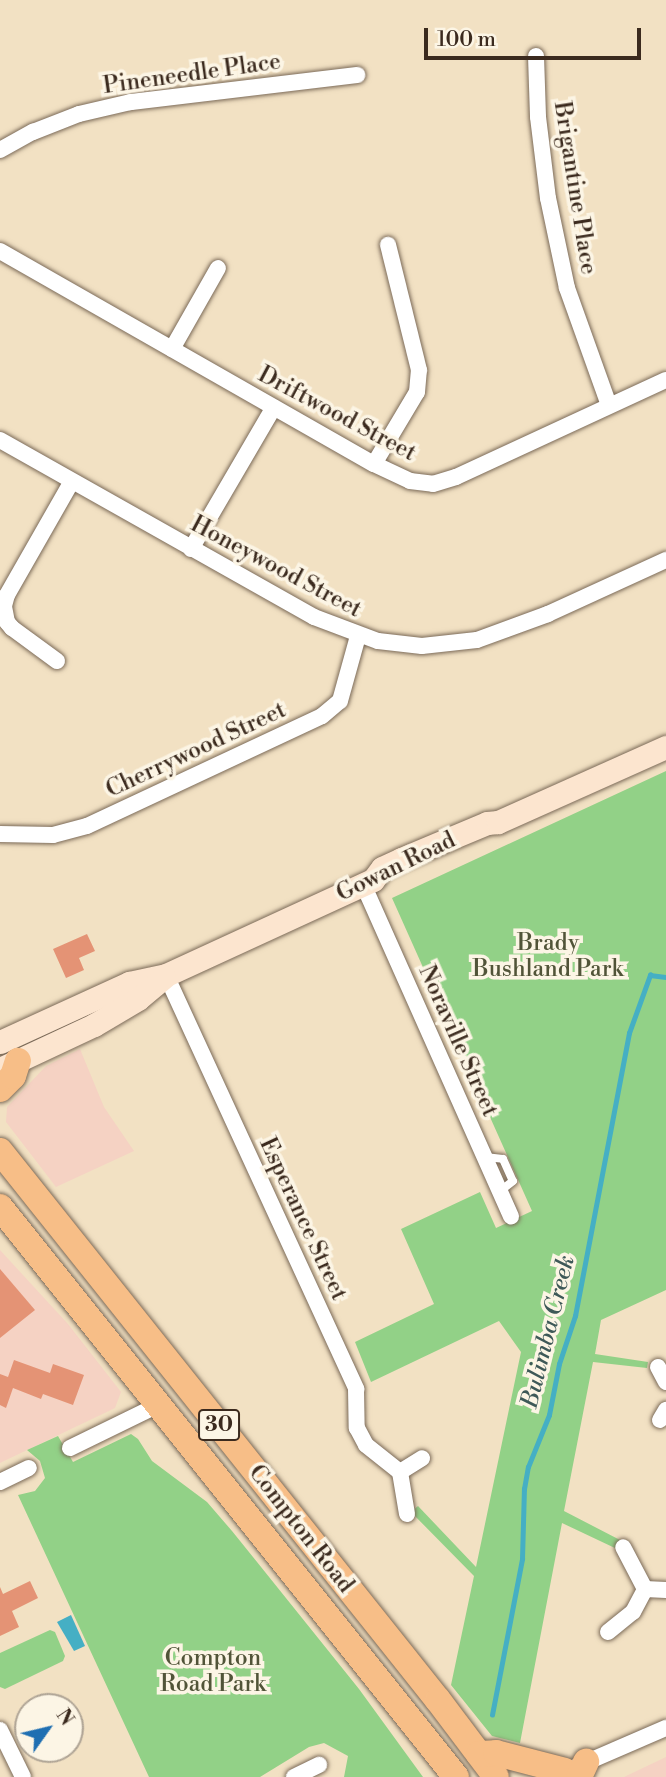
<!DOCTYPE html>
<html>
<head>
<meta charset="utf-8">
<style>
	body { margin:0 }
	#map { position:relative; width:666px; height:1777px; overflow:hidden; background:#f2e1c3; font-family:"Libre Bodoni",serif }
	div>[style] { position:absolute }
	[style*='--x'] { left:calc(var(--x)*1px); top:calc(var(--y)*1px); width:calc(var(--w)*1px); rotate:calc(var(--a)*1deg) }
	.built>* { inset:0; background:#f5d2c3 }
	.green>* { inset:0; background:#92d187 }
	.water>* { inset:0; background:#45afc4 }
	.stream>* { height:4.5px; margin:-2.25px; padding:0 2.25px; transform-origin:2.25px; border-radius:2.25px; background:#45afc4 }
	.building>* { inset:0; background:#e49375 }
	.roads { filter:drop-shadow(0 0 2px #7b6a58) drop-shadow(0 0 2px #7b6a58) }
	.lane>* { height:8px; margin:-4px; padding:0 4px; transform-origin:4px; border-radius:4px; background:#fff }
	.street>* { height:16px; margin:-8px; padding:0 8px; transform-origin:8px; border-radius:8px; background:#fff }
	.secondary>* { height:23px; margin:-11.5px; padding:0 11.5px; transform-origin:11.5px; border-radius:11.5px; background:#fce5cf }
	.primary>* { height:26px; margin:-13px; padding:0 13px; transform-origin:13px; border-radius:13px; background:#f7be87 }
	span { translate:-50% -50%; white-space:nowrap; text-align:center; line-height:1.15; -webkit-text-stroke:7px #fcf5e5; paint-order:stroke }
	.shield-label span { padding:2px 5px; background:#fcf5e5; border:2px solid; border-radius:5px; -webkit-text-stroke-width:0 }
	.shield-label { font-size:21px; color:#3b2a1e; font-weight:700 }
	.street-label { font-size:23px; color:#3b2a1e }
	.park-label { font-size:23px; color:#515438 }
	.water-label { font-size:24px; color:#3e5958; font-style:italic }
	.north { position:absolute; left:14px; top:1693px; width:70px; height:70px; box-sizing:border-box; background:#fcf5e5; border:2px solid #afa495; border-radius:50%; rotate:56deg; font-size:19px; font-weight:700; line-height:28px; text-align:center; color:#3b2a1e }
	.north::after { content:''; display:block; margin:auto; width:24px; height:32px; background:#1f6fb2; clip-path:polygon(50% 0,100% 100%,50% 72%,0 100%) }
	.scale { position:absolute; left:424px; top:28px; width:217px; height:32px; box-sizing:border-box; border:4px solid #3b2a1e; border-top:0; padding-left:9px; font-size:21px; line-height:24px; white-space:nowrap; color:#3b2a1e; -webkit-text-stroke:5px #fcf5e5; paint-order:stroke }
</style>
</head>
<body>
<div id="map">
	<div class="built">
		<div style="clip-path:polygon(80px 1049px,104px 1107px,134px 1151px,56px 1187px,6px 1122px,7px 1107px,46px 1066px)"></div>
		<div style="clip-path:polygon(0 1250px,68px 1324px,121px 1392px,115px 1408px,0 1463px)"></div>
		<div style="clip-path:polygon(666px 1757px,666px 1777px,624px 1777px)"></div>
	</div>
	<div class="green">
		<div style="clip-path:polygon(666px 771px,666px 1290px,601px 1320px,595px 1354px,648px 1362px,647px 1368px,593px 1362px,564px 1511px,620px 1540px,617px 1549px,562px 1523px,520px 1743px,492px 1736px,451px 1685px,474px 1576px,411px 1512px,418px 1506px,476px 1567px,521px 1352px,499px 1321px,371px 1382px,355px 1342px,434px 1304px,401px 1229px,480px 1192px,496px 1228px,532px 1211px,392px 898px)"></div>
		<div style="clip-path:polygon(131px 1434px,138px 1439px,152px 1461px,207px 1502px,232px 1531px,359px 1689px,423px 1777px,344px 1777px,348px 1756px,324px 1743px,309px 1747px,260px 1777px,149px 1777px,18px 1495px,35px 1491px,45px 1478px,40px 1461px,27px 1450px,58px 1436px,73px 1462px)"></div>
		<div style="clip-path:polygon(50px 1630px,55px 1632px,65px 1656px,63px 1661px,5px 1689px,0 1687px,0 1653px)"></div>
	</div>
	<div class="water">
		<div style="clip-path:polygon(71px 1615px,85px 1646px,74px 1651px,57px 1622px)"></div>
	</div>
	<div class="stream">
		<div style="--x:492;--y:1715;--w:159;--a:-79.1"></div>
		<div style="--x:522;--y:1559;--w:70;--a:-88.4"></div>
		<div style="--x:524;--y:1489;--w:22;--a:-80"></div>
		<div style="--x:528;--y:1467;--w:56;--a:-68"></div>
		<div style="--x:549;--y:1415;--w:52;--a:-78.9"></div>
		<div style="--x:559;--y:1364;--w:51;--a:-71.6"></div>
		<div style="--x:575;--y:1316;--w:288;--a:-79.2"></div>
		<div style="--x:629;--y:1033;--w:62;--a:-70.1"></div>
		<div style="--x:650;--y:975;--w:16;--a:7"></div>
	</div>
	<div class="building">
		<div style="clip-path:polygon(87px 934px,95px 951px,79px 958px,84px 970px,66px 978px,53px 949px)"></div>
		<div style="clip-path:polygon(0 1269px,35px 1310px,0 1338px)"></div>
		<div style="clip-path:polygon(14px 1360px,50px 1373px,53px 1364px,84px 1375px,73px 1405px,43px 1394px,41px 1399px,13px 1388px,6px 1408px,0 1405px,0 1374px,8px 1377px)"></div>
		<div style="clip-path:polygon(30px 1581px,38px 1598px,12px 1611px,19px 1627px,0 1636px,0 1587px,3px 1594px)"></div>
	</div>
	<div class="roads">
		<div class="lane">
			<div style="--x:485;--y:1157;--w:18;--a:6"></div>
			<div style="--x:503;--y:1159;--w:24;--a:66"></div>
			<div style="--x:513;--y:1181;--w:16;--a:142"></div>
		</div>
		<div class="street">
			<div style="--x:536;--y:56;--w:61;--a:88.1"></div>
			<div style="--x:538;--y:117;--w:82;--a:83"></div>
			<div style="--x:548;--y:198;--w:92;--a:78.1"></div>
			<div style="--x:567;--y:288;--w:124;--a:70.3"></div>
			<div style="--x:0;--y:150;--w:38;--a:-29"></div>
			<div style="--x:33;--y:132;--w:49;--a:-21.4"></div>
			<div style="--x:79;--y:114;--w:53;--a:-13"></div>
			<div style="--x:131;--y:102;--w:228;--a:-6.8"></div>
			<div style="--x:0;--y:251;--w:430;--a:29.7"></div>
			<div style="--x:374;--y:464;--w:40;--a:25"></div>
			<div style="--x:410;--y:481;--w:23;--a:7"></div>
			<div style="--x:433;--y:484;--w:24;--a:-17"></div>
			<div style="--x:456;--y:477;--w:231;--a:-24.8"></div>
			<div style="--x:172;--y:349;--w:93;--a:-60.4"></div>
			<div style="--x:0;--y:440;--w:360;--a:29.4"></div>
			<div style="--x:314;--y:617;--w:68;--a:20.6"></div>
			<div style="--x:378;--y:641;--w:44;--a:6.5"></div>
			<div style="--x:422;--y:646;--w:55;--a:-6.2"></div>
			<div style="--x:477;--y:640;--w:76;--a:-20.1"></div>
			<div style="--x:548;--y:614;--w:130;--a:-24.6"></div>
			<div style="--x:374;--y:464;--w:84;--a:-59.2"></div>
			<div style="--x:417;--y:392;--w:22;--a:-85"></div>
			<div style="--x:419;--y:370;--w:129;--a:-103.9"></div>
			<div style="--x:191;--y:549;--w:164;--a:-59.7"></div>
			<div style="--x:57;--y:661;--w:56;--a:-143.7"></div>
			<div style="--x:12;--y:628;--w:8;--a:-130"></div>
			<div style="--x:7;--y:622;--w:16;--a:-101"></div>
			<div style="--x:4;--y:606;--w:11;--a:-75"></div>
			<div style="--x:7;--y:595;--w:131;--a:-60.3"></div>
			<div style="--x:0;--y:834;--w:53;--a:1.1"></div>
			<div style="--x:53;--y:835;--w:35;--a:-15"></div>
			<div style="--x:87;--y:826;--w:259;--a:-25.1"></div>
			<div style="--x:322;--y:716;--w:23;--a:-40"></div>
			<div style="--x:340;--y:701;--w:67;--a:-74.5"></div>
			<div style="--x:363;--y:884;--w:364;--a:66"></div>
			<div style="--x:166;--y:975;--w:456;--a:65.3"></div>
			<div style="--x:356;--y:1389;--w:39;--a:89"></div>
			<div style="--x:357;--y:1428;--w:19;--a:62"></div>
			<div style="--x:366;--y:1445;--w:43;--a:38.5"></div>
			<div style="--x:658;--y:1367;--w:17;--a:62"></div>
			<div style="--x:660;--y:1420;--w:12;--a:-59"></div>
			<div style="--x:70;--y:1448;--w:98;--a:-26"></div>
			<div style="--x:0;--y:1482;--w:32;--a:-26"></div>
			<div style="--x:407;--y:1514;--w:43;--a:-99.5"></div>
			<div style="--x:400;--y:1472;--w:26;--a:-32"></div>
			<div style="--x:645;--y:1589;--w:21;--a:3"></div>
			<div style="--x:608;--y:1632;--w:32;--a:-39"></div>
			<div style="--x:633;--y:1612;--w:26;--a:-62"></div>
			<div style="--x:645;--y:1589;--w:47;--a:-117.6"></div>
			<div style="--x:0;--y:1730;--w:52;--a:63.9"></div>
			<div style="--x:578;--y:1766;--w:96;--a:-23.4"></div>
			<div style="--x:294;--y:1777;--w:28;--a:-26"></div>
		</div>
		<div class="secondary">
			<div style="--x:0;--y:1042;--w:142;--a:-24.6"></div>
			<div style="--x:129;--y:983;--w:38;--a:-12"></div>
			<div style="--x:166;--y:975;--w:228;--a:-24.7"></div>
			<div style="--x:373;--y:880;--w:15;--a:-53"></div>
			<div style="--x:382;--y:868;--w:21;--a:-25"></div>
			<div style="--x:401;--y:859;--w:93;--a:-22.7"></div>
			<div style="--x:487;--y:823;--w:11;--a:-5"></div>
			<div style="--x:498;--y:822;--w:184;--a:-24.1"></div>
			<div style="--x:0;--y:1069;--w:104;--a:-25.1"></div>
			<div style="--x:94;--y:1025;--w:51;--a:-30.6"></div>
			<div style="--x:138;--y:999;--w:34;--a:-40"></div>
		</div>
		<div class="primary">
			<div style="--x:0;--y:1089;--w:18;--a:-45"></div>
			<div style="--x:13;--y:1076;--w:16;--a:-72"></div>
			<div style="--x:0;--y:1151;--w:702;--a:51.42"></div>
			<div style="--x:438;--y:1700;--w:96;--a:53"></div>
			<div style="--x:0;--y:1207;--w:730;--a:51.34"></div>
			<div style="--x:479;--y:1754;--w:17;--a:-3"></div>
			<div style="--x:496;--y:1753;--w:71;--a:14.6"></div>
			<div style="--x:579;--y:1777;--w:17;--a:-65"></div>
		</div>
	</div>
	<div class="shield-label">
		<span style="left:219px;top:1425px">30</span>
	</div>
	<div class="street-label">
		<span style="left:192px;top:74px;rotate:-8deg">Pineneedle Place</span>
		<span style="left:575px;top:188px;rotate:81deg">Brigantine Place</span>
		<span style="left:337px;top:414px;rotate:28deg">Driftwood Street</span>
		<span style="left:276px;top:567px;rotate:28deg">Honeywood Street</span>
		<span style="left:196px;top:750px;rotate:-25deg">Cherrywood Street</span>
		<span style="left:396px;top:867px;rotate:-26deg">Gowan Road</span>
		<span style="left:458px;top:1041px;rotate:66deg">Noraville Street</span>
		<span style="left:303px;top:1219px;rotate:65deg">Esperance Street</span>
		<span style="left:301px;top:1529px;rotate:52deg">Compton Road</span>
	</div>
	<div class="park-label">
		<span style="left:548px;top:956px">Brady<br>Bushland Park</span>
		<span style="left:213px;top:1671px">Compton<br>Road Park</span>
	</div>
	<div class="water-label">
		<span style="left:549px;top:1332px;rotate:-76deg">Bulimba Creek</span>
	</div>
	<div class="north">N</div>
	<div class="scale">100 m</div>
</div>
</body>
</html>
